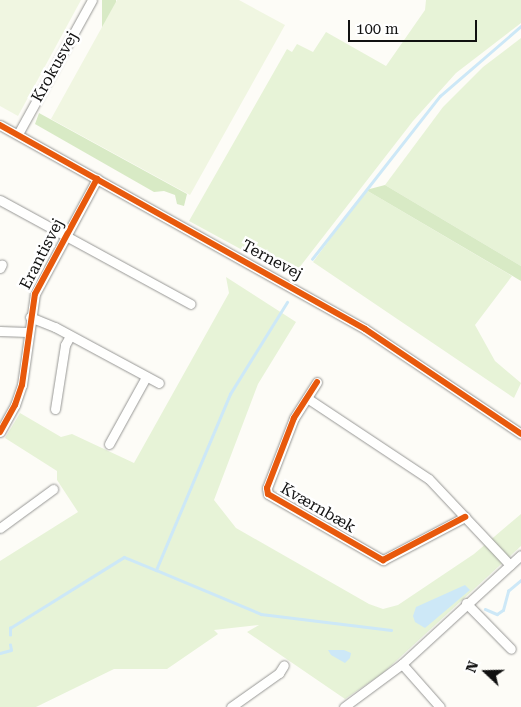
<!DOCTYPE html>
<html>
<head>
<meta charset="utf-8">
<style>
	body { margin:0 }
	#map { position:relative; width:521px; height:707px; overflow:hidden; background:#fdfcf7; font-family:"Roboto Serif",serif }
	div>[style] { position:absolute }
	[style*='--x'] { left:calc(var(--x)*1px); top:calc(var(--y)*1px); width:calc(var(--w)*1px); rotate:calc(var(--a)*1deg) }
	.green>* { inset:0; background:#e7f3d7 }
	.forest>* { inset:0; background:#d8eac5; transform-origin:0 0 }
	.pitch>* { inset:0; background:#f0f6e1 }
	.water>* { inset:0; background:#cde8f7 }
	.stream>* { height:2.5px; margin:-1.25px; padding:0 1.25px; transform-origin:1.25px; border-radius:1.25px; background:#cde8f7 }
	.roads { filter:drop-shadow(0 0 1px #979795) drop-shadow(0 0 1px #979795) }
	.street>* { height:9px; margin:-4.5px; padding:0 4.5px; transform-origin:4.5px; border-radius:4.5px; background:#fffffe }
	.cycleway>* { height:6px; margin:-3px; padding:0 3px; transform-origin:3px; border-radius:3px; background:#e8590c }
	span { translate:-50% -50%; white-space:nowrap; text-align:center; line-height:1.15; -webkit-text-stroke:5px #fff; paint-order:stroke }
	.street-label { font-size:16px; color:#111 }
	.north { position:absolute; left:461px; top:647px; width:50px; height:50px; -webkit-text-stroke:4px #fff; paint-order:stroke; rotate:291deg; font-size:14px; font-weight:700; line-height:20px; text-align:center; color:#111 }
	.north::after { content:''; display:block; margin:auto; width:18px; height:22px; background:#111; clip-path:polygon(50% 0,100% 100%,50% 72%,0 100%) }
	.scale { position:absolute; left:348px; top:20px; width:129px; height:22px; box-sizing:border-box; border:2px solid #111; border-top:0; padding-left:6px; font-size:15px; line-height:18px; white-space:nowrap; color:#111; -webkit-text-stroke:4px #fff; paint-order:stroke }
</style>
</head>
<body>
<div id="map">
	<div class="green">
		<div style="clip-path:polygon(426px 0,521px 0,521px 23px,456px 73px,413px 121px,292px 277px,189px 221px,287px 49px,292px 52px,297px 44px,313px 52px,326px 32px,386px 66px,425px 10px)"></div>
		<div style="clip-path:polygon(521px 38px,521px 266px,385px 185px,443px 107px,483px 67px)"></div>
		<div style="clip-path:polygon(366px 190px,512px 276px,475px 325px,495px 361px,521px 383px,514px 398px,313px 262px)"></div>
		<div style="clip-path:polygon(226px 277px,296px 322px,258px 384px,214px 500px,236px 528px,369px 604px,383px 609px,398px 605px,474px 554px,521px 514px,521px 546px,383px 673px,345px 699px,247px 632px,259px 625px,214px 630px,218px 634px,167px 669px,114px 669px,36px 707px,0 707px,0 561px,78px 512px,57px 480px,57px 471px,5px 438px,20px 413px,61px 437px,72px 434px,134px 463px,229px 293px)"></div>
	</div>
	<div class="forest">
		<div style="left:102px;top:0;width:14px;height:123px"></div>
		<div style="clip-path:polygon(39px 113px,187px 194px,184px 206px,177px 204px,175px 195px,164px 191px,154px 192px,35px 124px)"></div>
		<div style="clip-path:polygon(385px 185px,521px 266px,521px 281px,366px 190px)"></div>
	</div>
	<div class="pitch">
		<div style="clip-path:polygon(0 0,81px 0,18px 116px,0 106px)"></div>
		<div style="clip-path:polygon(117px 0,239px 0,285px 25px,190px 195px,51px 119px)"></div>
	</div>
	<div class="water">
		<div style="clip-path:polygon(465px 585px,470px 590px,425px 628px,415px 622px,413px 616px,416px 607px)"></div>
		<div style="clip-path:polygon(328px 650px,344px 650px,351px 653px,350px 658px,345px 663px,331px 655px)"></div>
	</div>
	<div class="stream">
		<div style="--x:312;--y:259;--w:207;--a:-51.9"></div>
		<div style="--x:440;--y:96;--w:107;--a:-40.8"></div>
		<div style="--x:156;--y:570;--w:114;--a:22.7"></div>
		<div style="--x:261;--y:614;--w:131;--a:7"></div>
		<div style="--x:485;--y:609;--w:13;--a:23"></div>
		<div style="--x:497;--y:614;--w:7;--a:-34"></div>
		<div style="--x:503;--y:610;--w:20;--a:-75"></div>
		<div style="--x:508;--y:591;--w:17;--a:-40"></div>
		<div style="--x:10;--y:635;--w:7;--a:-90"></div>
		<div style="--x:10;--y:628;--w:134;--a:-31.9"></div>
		<div style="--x:124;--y:557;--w:35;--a:22"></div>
		<div style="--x:156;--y:570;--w:191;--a:-67.2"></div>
		<div style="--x:230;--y:394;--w:108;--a:-58.2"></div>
		<div style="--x:0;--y:653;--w:11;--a:-15"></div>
		<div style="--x:11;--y:650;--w:5;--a:-101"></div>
	</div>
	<div class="roads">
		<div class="street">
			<div style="--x:0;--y:125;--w:418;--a:29.2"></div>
			<div style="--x:365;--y:329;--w:188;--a:33.9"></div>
			<div style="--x:18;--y:134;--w:153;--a:-61.1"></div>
			<div style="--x:0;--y:200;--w:217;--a:28.6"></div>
			<div style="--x:0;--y:268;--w:4;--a:-63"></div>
			<div style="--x:30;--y:317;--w:27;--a:22"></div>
			<div style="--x:55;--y:327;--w:118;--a:28.3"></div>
			<div style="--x:0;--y:331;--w:27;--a:2"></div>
			<div style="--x:317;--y:382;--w:43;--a:122.6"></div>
			<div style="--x:294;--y:418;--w:75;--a:111.1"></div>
			<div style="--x:267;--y:488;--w:6;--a:81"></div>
			<div style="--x:268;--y:494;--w:133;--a:29.9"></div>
			<div style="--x:383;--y:560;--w:93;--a:-27.7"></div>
			<div style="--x:307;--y:398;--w:146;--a:33.6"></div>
			<div style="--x:429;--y:479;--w:118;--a:46.7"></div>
			<div style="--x:55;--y:409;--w:65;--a:-81.1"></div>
			<div style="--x:65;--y:345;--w:10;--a:-61"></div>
			<div style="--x:0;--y:432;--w:31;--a:-61"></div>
			<div style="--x:15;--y:405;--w:21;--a:-71"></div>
			<div style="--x:22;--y:385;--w:92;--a:-81.9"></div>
			<div style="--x:35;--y:294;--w:131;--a:-61.7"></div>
			<div style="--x:109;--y:444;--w:77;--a:-61.1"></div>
			<div style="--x:0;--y:528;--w:66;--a:-36.3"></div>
			<div style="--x:466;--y:603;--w:64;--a:45.6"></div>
			<div style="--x:402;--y:664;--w:57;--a:48.5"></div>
			<div style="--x:231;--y:707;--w:59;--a:-35.3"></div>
			<div style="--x:279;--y:673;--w:9;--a:-58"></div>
			<div style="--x:344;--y:707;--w:72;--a:-36.6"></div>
			<div style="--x:402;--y:664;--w:161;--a:-42.5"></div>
		</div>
	</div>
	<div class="cycleway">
		<div style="--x:0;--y:125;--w:418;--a:29.2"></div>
		<div style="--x:365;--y:329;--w:188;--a:33.9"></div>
		<div style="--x:317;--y:382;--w:43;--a:122.6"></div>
		<div style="--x:294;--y:418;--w:75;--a:111.1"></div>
		<div style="--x:267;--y:488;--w:6;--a:81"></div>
		<div style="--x:268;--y:494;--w:133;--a:29.9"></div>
		<div style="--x:383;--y:560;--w:93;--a:-27.7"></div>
		<div style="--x:0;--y:432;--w:31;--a:-61"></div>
		<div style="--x:15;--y:405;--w:21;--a:-71"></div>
		<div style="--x:22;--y:385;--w:92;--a:-81.9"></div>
		<div style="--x:35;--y:294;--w:131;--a:-61.7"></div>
	</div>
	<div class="street-label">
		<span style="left:55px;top:67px;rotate:-61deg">Krokusvej</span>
		<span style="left:42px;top:254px;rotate:-63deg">Erantisvej</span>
		<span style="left:272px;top:260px;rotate:28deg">Ternevej</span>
		<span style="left:318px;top:508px;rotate:30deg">Kværnbæk</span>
	</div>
	<div class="north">N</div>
	<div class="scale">100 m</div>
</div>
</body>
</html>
